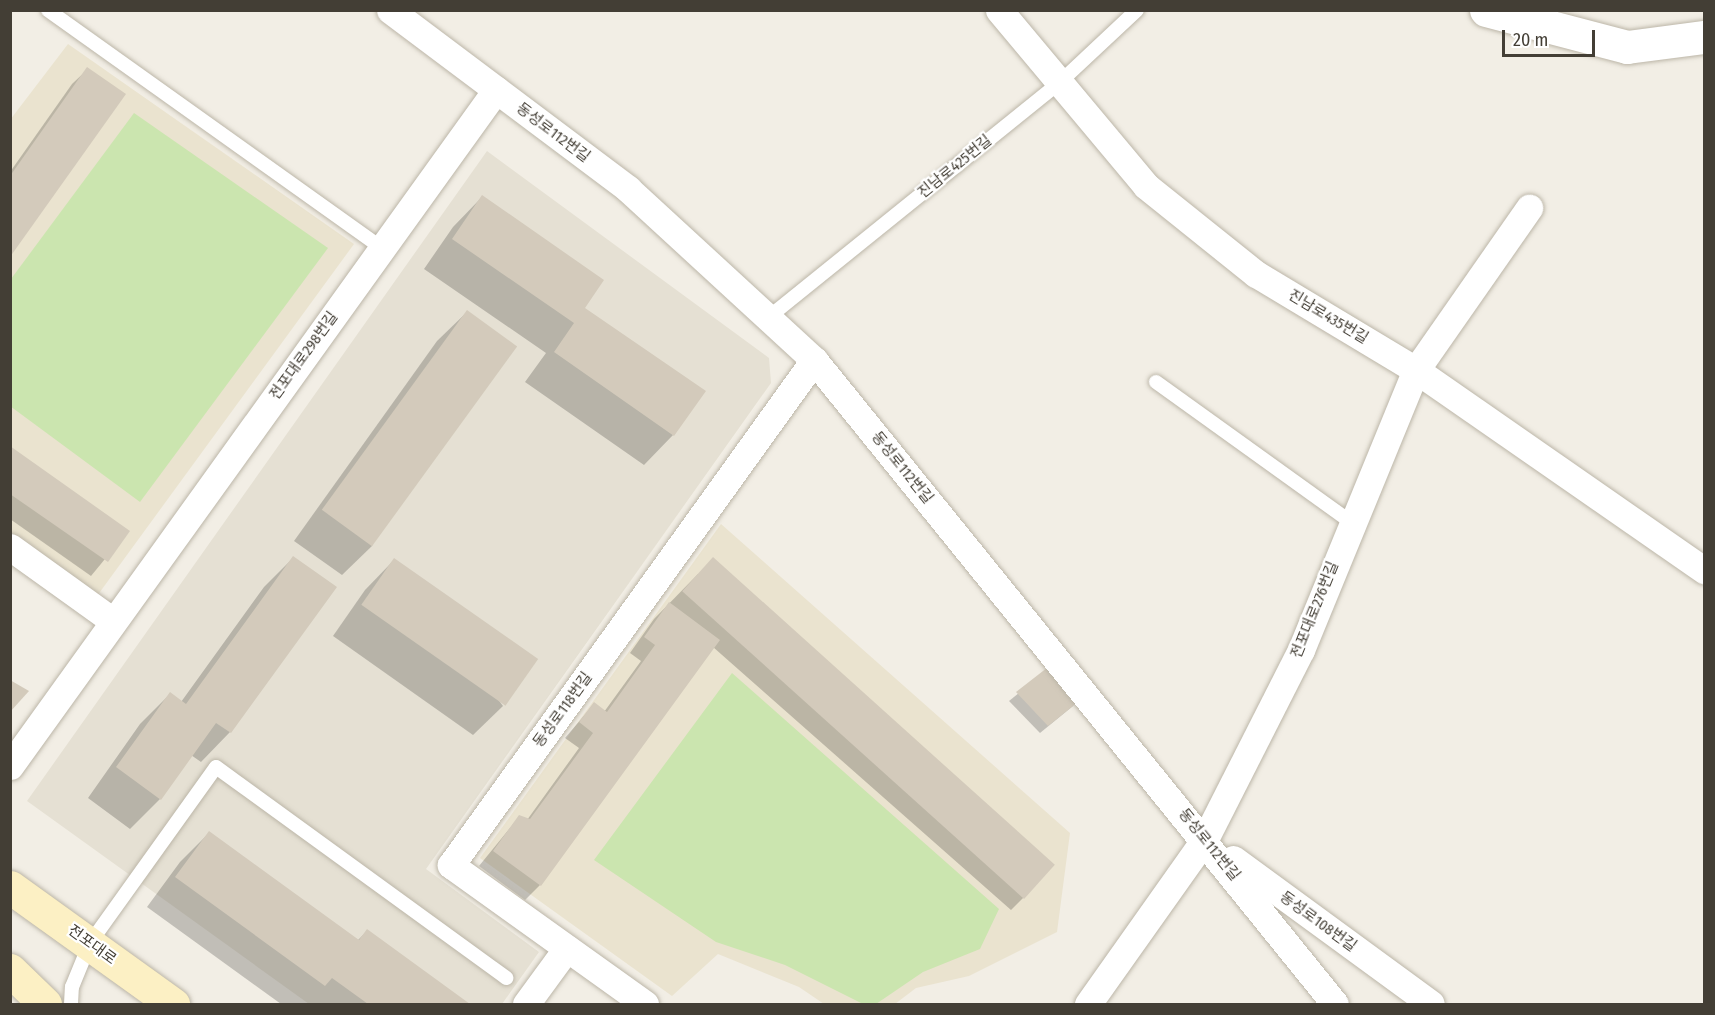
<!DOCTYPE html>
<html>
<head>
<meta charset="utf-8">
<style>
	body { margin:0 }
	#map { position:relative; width:1715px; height:1015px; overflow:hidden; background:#f2eee5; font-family:"Fira Sans Condensed","Noto Sans KR",sans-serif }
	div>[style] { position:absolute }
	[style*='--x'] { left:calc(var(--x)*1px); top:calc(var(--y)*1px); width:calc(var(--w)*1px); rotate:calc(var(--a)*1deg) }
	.residential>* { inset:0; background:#e5e0d3 }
	.education>* { inset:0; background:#eae3cf }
	.green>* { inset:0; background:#cbe5af }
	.shadow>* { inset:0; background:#0003 }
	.building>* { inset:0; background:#d3cabb; transform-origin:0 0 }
	.roads { filter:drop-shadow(0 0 2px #bcb6a8) drop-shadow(0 0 2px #bcb6a8) }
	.service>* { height:14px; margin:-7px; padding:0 7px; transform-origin:7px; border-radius:7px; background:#fff }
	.minor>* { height:27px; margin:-13.5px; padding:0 13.5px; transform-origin:13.5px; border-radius:13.5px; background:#fff }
	.tertiary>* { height:33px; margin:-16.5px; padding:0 16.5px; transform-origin:16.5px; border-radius:16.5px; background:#fff }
	.secondary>* { height:33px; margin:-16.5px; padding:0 16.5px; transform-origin:16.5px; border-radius:16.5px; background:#fcf0c4 }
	span { translate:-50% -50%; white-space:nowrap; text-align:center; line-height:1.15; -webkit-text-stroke:4.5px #fff; paint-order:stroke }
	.street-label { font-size:15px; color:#433e35 }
	.frame { position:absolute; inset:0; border:12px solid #433e35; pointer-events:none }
	.scale { position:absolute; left:1502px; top:30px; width:93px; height:27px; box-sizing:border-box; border:3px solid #433e35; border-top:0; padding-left:8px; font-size:18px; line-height:21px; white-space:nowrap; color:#433e35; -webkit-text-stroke:4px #fff; paint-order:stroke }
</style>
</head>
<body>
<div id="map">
	<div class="residential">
		<div style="clip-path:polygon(487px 151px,769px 358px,771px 383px,426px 869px,539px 952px,502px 1004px,309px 1004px,27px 801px)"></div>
	</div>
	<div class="education">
		<div style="clip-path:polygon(68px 44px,354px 244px,97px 596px,11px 532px,10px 120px)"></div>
		<div style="clip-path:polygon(721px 524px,1070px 833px,1057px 932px,969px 976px,916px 988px,895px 1004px,824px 1004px,799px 987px,718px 954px,672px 996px,480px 858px)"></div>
	</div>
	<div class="green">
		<div style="clip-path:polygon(134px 113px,328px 248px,140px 502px,10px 406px,11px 279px)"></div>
		<div style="clip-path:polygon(732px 673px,999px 909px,980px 949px,923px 972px,876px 1004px,863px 1004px,785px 965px,716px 942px,594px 860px)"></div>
	</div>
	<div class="shadow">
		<div style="clip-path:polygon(88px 69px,10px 255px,10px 172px,72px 84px)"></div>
		<div style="clip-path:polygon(482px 197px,583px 308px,673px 435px,644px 465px,525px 382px,546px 353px,424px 269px,453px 227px)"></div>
		<div style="clip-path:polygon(467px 312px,372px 546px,342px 575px,294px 541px,437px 341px)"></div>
		<div style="clip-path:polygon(10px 448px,128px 531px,91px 576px,10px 519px)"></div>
		<div style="clip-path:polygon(293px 558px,335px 587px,230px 732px,201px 762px,191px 755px,160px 799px,130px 829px,88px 798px,140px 724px,170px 694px,181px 702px,264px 587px)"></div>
		<div style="clip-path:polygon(394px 560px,503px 706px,473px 735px,333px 636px,365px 590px)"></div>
		<div style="clip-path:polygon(698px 574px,1026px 895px,1011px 910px,713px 647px,540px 885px,525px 900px,479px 866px,519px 817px,527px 820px,579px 748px,565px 738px,594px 704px,604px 712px,641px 661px,630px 653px,654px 619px)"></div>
		<div style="clip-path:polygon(1052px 666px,1073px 706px,1040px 733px,1009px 701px)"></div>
		<div style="clip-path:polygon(209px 833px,357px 941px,367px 931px,467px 1004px,281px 1004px,147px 907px,180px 862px)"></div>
	</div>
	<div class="building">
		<div style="clip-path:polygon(87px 67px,126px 94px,10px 257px,10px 176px)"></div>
		<div style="clip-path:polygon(482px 195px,604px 280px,585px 308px,706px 391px,674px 436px,554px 352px,574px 323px,452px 239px)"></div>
		<div style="left:467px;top:310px;width:62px;height:247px;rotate:36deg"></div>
		<div style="clip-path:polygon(10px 446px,130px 531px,108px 562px,10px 494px)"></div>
		<div style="clip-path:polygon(293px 556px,337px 587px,231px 733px,216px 723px,161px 800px,116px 767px,170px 692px,186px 704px)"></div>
		<div style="left:713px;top:557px;width:460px;height:46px;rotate:42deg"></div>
		<div style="left:394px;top:558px;width:176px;height:57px;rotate:35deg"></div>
		<div style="clip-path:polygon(669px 602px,720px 640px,541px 886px,493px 851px,519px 815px,530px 819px,593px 733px,579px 722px,594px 702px,607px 712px,655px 645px,644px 637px)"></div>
		<div style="clip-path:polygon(1052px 664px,1083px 698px,1048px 726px,1016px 692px)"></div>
		<div style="clip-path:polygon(10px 680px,29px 691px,10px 712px)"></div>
		<div style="clip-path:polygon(209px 831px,359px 940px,367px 929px,470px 1004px,368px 1004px,332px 978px,325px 986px,175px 877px)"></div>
	</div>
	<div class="roads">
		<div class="service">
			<div style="--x:48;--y:10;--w:410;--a:35.5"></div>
			<div style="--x:769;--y:317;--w:371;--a:-38.9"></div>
			<div style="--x:1058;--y:84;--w:108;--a:-43.1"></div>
			<div style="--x:1156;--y:382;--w:240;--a:35.7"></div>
			<div style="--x:71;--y:1004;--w:17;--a:-87"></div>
			<div style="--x:72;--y:987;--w:48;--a:-67.8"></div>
			<div style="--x:90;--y:943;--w:216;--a:-54.4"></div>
			<div style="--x:216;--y:767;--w:359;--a:36"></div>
		</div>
		<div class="minor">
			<div style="--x:390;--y:10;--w:298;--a:36.9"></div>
			<div style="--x:628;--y:189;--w:253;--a:42.6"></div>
			<div style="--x:814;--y:360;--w:828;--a:51.03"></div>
			<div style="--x:999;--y:10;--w:229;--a:50.1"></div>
			<div style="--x:1146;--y:186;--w:141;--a:38.7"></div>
			<div style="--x:1256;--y:274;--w:187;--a:31"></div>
			<div style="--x:1416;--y:370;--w:351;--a:34.8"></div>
			<div style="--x:10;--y:547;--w:127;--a:35.7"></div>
			<div style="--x:10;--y:766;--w:833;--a:-54.29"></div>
			<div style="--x:1233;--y:859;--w:245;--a:36.2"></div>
			<div style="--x:526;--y:1004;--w:69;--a:-53.8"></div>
			<div style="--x:645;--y:1004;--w:239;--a:-144.4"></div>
			<div style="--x:451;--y:865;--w:622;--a:-54.29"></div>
			<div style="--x:1088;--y:1004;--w:202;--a:-54.7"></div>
			<div style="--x:1205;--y:839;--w:212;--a:-63.1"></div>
			<div style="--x:1301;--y:650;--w:303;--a:-67.7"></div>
			<div style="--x:1416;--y:370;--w:198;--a:-55.1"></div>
		</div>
		<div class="tertiary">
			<div style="--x:1486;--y:10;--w:146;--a:14.7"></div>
			<div style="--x:1627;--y:47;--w:78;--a:-7.4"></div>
		</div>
		<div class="secondary">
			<div style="--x:10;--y:887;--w:201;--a:35.7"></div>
			<div style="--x:10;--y:970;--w:49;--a:44.2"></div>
		</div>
	</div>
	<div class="street-label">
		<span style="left:553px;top:133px;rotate:37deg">동성로112번길</span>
		<span style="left:955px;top:167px;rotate:-39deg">진남로425번길</span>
		<span style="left:1328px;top:317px;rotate:31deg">진남로435번길</span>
		<span style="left:304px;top:356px;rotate:-54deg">전포대로298번길</span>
		<span style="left:902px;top:468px;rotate:51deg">동성로112번길</span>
		<span style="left:1315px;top:610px;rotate:-68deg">전포대로276번길</span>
		<span style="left:563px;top:710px;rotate:-54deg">동성로118번길</span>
		<span style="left:1209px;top:845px;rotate:51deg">동성로112번길</span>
		<span style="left:1318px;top:922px;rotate:36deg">동성로108번길</span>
		<span style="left:92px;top:945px;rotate:36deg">전포대로</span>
	</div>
	<div class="frame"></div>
	<div class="scale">20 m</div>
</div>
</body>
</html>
